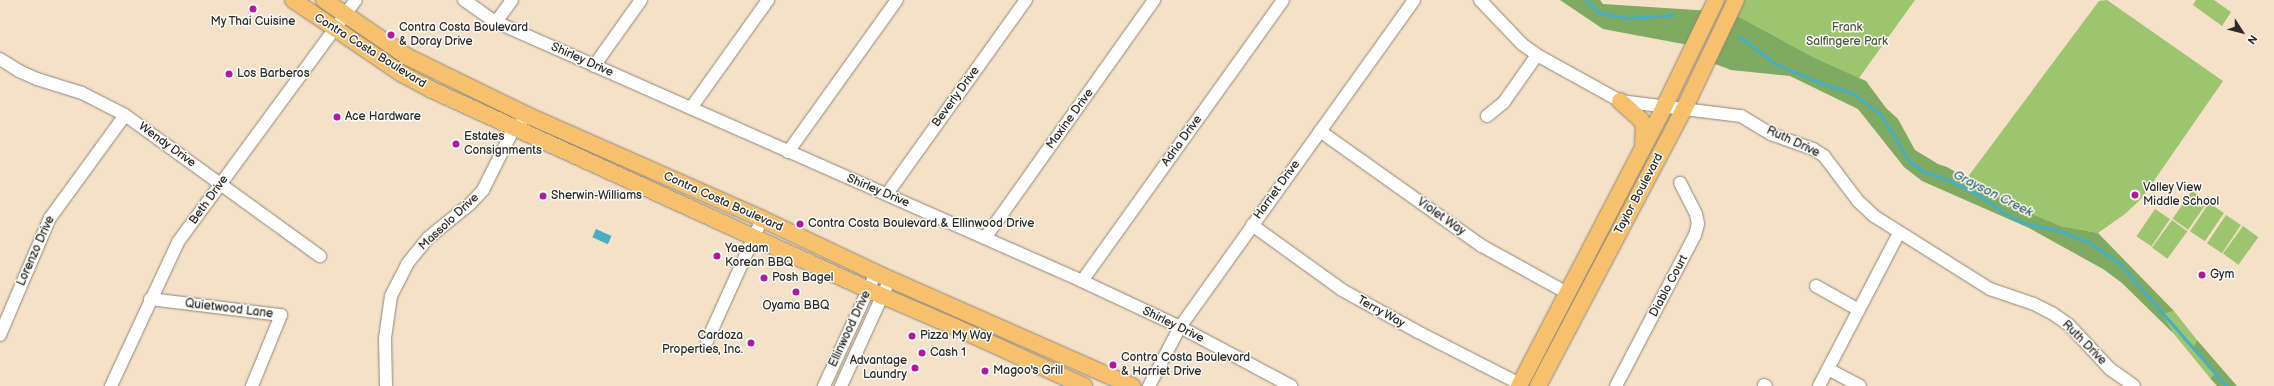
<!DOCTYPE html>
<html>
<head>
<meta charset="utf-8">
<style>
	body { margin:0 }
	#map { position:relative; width:2274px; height:386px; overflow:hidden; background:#f4e1c7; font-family:"Balsamiq Sans",sans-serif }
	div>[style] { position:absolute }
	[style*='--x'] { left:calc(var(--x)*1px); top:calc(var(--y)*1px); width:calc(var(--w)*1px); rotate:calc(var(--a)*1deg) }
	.green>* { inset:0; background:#9dc46f; transform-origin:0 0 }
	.forest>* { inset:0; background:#7eaa62 }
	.water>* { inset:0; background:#46afc4; transform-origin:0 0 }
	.stream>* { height:3px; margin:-1.5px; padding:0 1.5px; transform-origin:1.5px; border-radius:1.5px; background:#46afc4 }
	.roads { filter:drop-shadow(0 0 1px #908679) drop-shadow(0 0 1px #908679) }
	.minor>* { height:12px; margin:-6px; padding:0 6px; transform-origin:6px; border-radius:6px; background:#fff }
	.major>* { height:16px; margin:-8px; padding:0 8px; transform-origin:8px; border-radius:8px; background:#f7c06c }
	.dots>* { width:11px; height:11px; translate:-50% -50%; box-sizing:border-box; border:2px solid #fdfcf7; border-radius:50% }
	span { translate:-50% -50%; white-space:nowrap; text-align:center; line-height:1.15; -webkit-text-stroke:3px #fdfcf7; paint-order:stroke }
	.poi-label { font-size:12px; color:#2b2b2b }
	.left { translate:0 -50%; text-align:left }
	.right { translate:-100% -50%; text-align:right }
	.park-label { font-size:12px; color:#4d593f }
	.street-label { font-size:12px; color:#2b2b2b }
	.water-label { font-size:13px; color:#366068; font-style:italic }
	.north { position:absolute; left:2222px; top:12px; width:40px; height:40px; -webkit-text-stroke:3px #fdfcf7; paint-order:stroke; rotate:126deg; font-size:11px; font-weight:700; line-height:16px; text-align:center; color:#2b2b2b }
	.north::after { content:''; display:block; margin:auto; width:14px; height:18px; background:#2b2b2b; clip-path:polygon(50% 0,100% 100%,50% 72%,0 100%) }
</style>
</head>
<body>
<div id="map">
	<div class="green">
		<div style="clip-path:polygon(1736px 0,1915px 0,1859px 78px,1813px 57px,1730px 12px)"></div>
		<div style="clip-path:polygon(2107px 0,2223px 81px,2142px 198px,2125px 214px,2098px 233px,2061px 226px,2025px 211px,1967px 178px,2099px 1px)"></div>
		<div style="clip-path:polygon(2196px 0,2214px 0,2231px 12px,2222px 26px,2193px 5px)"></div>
		<div style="left:2192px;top:191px;width:19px;height:34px;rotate:35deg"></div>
		<div style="left:2209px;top:203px;width:18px;height:34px;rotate:34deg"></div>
		<div style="left:2155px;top:209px;width:18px;height:33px;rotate:34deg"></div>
		<div style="left:2226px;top:215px;width:18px;height:34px;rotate:34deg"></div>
		<div style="left:2172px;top:220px;width:19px;height:34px;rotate:36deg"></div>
		<div style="left:2243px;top:226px;width:19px;height:34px;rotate:36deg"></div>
		<div style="clip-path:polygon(2174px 311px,2197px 340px,2193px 348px,2215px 373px,2210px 378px,2174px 334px,2163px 314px)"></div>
	</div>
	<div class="forest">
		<div style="clip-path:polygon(1560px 0,1600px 0,1603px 4px,1711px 11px,1694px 46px,1603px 29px)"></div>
		<div style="clip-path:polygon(1730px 12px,1813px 57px,1866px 81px,1886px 108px,1898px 119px,1915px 150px,1938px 164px,1947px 167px,2025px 211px,2061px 226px,2098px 233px,2174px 311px,2163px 314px,2174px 334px,2122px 283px,2103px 269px,2029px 228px,1922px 181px,1904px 167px,1858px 109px,1790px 76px,1731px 70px,1707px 61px)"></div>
		<div style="clip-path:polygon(2197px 340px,2237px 386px,2217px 386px,2210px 378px,2215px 373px,2193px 348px)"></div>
	</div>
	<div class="water">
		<div style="left:596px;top:229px;width:17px;height:9px;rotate:24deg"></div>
	</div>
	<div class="stream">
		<div style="--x:1586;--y:0;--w:18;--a:45"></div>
		<div style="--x:1599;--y:13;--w:28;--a:10"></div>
		<div style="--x:1627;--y:18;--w:45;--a:-3.8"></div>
		<div style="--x:1739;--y:36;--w:44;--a:37.6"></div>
		<div style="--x:1774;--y:63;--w:43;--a:23.6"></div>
		<div style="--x:1813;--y:80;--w:43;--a:18.9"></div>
		<div style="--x:1854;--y:94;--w:34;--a:38"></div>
		<div style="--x:1881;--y:115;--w:54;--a:58.7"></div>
		<div style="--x:1909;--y:161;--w:17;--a:36"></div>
		<div style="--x:1923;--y:171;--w:24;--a:19"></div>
		<div style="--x:1946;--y:179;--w:37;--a:26"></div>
		<div style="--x:1979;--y:195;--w:29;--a:36"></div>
		<div style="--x:2002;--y:212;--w:25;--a:27"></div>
		<div style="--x:2024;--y:223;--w:34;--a:12"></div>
		<div style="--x:2057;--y:230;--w:34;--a:21"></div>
		<div style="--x:2089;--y:242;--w:35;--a:35"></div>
		<div style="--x:2118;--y:262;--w:164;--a:48.9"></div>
	</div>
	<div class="roads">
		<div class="minor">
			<div style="--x:464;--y:0;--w:39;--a:35"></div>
			<div style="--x:496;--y:22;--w:641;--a:23.84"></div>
			<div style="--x:1082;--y:281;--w:108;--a:25.1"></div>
			<div style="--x:1180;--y:327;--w:126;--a:28"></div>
			<div style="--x:1480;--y:0;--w:61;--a:46.3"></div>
			<div style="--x:1522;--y:44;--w:19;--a:36"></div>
			<div style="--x:1537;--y:55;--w:95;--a:29"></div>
			<div style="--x:1620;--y:101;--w:122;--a:7.1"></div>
			<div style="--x:1741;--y:116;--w:35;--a:31"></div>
			<div style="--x:1771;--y:134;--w:45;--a:19.7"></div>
			<div style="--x:1813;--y:149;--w:13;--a:32"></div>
			<div style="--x:1824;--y:156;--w:56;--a:52.9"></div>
			<div style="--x:1858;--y:201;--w:22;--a:43"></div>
			<div style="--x:1874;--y:216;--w:137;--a:32.2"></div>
			<div style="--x:1990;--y:289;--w:46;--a:18.8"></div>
			<div style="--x:2034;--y:304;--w:20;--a:27"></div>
			<div style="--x:2052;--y:313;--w:21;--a:35"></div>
			<div style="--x:2069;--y:325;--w:60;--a:47"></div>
			<div style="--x:2110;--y:369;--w:29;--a:35"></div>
			<div style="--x:496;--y:22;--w:27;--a:-54"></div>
			<div style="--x:0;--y:59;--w:22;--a:32"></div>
			<div style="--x:19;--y:71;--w:20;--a:24"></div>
			<div style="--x:37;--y:79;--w:47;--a:17.3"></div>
			<div style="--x:82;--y:93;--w:48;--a:27.1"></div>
			<div style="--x:125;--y:115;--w:241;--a:35.9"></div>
			<div style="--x:594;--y:66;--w:81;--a:-54.5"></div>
			<div style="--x:691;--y:108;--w:133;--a:-54.5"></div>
			<div style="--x:1487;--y:116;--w:22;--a:-39"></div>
			<div style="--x:1504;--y:102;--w:57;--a:-54.9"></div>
			<div style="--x:1320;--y:131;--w:199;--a:35.4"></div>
			<div style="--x:1482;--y:246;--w:97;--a:28.9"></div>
			<div style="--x:788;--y:152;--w:187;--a:-54.4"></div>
			<div style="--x:887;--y:194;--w:239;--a:-54.4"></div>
			<div style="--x:1252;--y:225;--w:111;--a:35.8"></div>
			<div style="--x:1342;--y:290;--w:87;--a:28.9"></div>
			<div style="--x:1418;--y:332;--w:114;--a:27"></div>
			<div style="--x:985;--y:238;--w:292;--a:-54.6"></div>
			<div style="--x:1082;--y:281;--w:345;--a:-54.4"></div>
			<div style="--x:1816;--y:286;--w:49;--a:29.2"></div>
			<div style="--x:150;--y:299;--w:132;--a:7"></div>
			<div style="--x:281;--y:315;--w:77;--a:112.2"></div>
			<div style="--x:0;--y:335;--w:127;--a:-66.9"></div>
			<div style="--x:50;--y:218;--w:127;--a:-53.9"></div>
			<div style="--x:707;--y:341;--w:134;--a:-65.7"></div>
			<div style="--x:1828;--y:369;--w:36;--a:28"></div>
			<div style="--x:1764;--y:385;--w:2;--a:27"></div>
			<div style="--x:111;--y:386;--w:159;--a:-65"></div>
			<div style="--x:178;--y:242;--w:300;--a:-53.7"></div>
			<div style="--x:386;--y:386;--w:48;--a:-91.2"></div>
			<div style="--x:385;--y:338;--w:42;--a:-81.9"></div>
			<div style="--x:391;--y:296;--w:36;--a:-63"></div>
			<div style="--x:407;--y:264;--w:33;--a:-51"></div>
			<div style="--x:428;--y:238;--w:55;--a:-39.1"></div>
			<div style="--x:471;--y:203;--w:18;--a:-47"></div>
			<div style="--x:483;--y:190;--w:69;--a:-63.4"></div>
			<div style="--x:514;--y:128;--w:8;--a:-30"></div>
			<div style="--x:824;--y:386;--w:124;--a:-65.3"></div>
			<div style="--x:841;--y:386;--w:118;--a:-65.4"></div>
			<div style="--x:1149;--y:386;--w:67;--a:-62.3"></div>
			<div style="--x:1180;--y:327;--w:402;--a:-54.4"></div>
			<div style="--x:1616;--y:386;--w:170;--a:-62.4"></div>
			<div style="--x:1695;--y:235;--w:11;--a:-75"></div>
			<div style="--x:1698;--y:224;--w:10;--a:-101"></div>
			<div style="--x:1696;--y:214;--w:35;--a:-117"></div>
			<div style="--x:1819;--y:386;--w:173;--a:-62.4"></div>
		</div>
		<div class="major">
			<div style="--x:293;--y:0;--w:132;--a:34.2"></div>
			<div style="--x:402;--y:74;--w:32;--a:28"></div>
			<div style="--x:430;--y:89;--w:498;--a:24.6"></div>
			<div style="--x:883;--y:296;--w:78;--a:23.3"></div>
			<div style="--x:955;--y:327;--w:142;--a:24.6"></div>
			<div style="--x:324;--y:0;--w:102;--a:34.2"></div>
			<div style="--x:408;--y:57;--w:135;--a:26"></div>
			<div style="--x:529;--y:116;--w:255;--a:23.8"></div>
			<div style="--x:762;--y:219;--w:126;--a:25.3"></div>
			<div style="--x:876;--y:273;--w:280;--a:23.8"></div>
			<div style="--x:1620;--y:101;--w:28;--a:42"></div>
			<div style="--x:1641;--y:120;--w:7;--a:63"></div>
			<div style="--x:1644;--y:126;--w:19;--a:93"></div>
			<div style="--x:1519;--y:386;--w:314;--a:-62.5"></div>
			<div style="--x:1664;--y:107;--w:119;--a:-64.1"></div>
			<div style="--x:1538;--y:386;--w:313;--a:-62.2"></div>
			<div style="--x:1684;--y:109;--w:121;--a:-64.5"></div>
		</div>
	</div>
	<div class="dots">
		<div style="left:253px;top:9px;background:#b5179e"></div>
		<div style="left:391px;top:35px;background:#b5179e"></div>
		<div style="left:229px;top:74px;background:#b5179e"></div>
		<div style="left:337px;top:117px;background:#b5179e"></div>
		<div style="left:456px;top:144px;background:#b5179e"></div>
		<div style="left:2135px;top:195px;background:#b5179e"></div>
		<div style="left:543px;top:196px;background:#b5179e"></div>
		<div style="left:800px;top:224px;background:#b5179e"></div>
		<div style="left:717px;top:256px;background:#b5179e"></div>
		<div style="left:2202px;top:275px;background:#b5179e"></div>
		<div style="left:764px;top:278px;background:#b5179e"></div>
		<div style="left:796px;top:292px;background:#b5179e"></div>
		<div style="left:912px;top:336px;background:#b5179e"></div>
		<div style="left:751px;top:343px;background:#b5179e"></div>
		<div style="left:922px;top:353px;background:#b5179e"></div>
		<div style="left:1113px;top:365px;background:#b5179e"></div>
		<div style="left:915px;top:368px;background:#b5179e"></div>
		<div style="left:985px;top:371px;background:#b5179e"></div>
	</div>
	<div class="poi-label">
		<span style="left:253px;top:22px">My Thai Cuisine</span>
		<span class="left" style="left:399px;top:35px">Contra Costa Boulevard<br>&amp; Doray Drive</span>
		<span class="left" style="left:237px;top:74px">Los Barberos</span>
		<span class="left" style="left:345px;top:117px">Ace Hardware</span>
		<span class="left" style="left:464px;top:144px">Estates<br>Consignments</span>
		<span class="left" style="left:2143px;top:195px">Valley View<br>Middle School</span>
		<span class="left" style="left:551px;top:196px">Sherwin-Williams</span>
		<span class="left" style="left:808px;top:224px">Contra Costa Boulevard &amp; Ellinwood Drive</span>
		<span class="left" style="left:725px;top:256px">Yaedam<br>Korean BBQ</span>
		<span class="left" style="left:2210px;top:275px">Gym</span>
		<span class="left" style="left:772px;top:278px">Posh Bagel</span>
		<span style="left:796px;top:306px">Oyama BBQ</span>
		<span class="right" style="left:743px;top:343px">Cardoza<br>Properties, Inc.</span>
		<span class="left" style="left:920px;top:336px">Pizza My Way</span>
		<span class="left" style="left:930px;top:353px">Cash 1</span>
		<span class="left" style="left:1121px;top:365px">Contra Costa Boulevard<br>&amp; Harriet Drive</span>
		<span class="right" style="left:907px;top:368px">Advantage<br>Laundry</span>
		<span class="left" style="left:993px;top:371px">Magoo's Grill</span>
	</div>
	<div class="park-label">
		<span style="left:1847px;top:35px">Frank<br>Salfingere Park</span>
	</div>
	<div class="street-label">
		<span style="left:370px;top:51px;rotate:32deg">Contra Costa Boulevard</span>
		<span style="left:582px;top:60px;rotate:24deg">Shirley Drive</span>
		<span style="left:956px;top:97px;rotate:-54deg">Beverly Drive</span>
		<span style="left:1070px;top:119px;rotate:-54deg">Maxine Drive</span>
		<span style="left:1182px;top:141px;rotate:-54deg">Adria Drive</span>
		<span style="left:1793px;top:142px;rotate:25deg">Ruth Drive</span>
		<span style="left:167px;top:145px;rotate:36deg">Wendy Drive</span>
		<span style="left:1277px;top:190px;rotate:-54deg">Harriet Drive</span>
		<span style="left:878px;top:191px;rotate:23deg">Shirley Drive</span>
		<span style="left:1639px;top:194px;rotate:-62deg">Taylor Boulevard</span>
		<span style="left:209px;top:200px;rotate:-54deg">Beth Drive</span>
		<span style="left:723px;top:202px;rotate:24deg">Contra Costa Boulevard</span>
		<span style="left:1441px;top:217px;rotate:35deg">Violet Way</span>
		<span style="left:449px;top:222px;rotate:-43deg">Massolo Drive</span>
		<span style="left:36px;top:251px;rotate:-66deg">Lorenzo Drive</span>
		<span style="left:1669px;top:286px;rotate:-62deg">Diablo Court</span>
		<span style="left:229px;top:309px;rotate:7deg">Quietwood Lane</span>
		<span style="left:1381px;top:312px;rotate:29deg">Terry Way</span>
		<span style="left:1173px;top:325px;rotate:26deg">Shirley Drive</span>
		<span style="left:850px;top:329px;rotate:-65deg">Ellinwood Drive</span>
		<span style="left:2084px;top:343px;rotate:45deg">Ruth Drive</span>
	</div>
	<div class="water-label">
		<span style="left:1993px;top:194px;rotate:27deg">Grayson Creek</span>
	</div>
	<div class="north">N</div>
</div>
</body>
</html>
